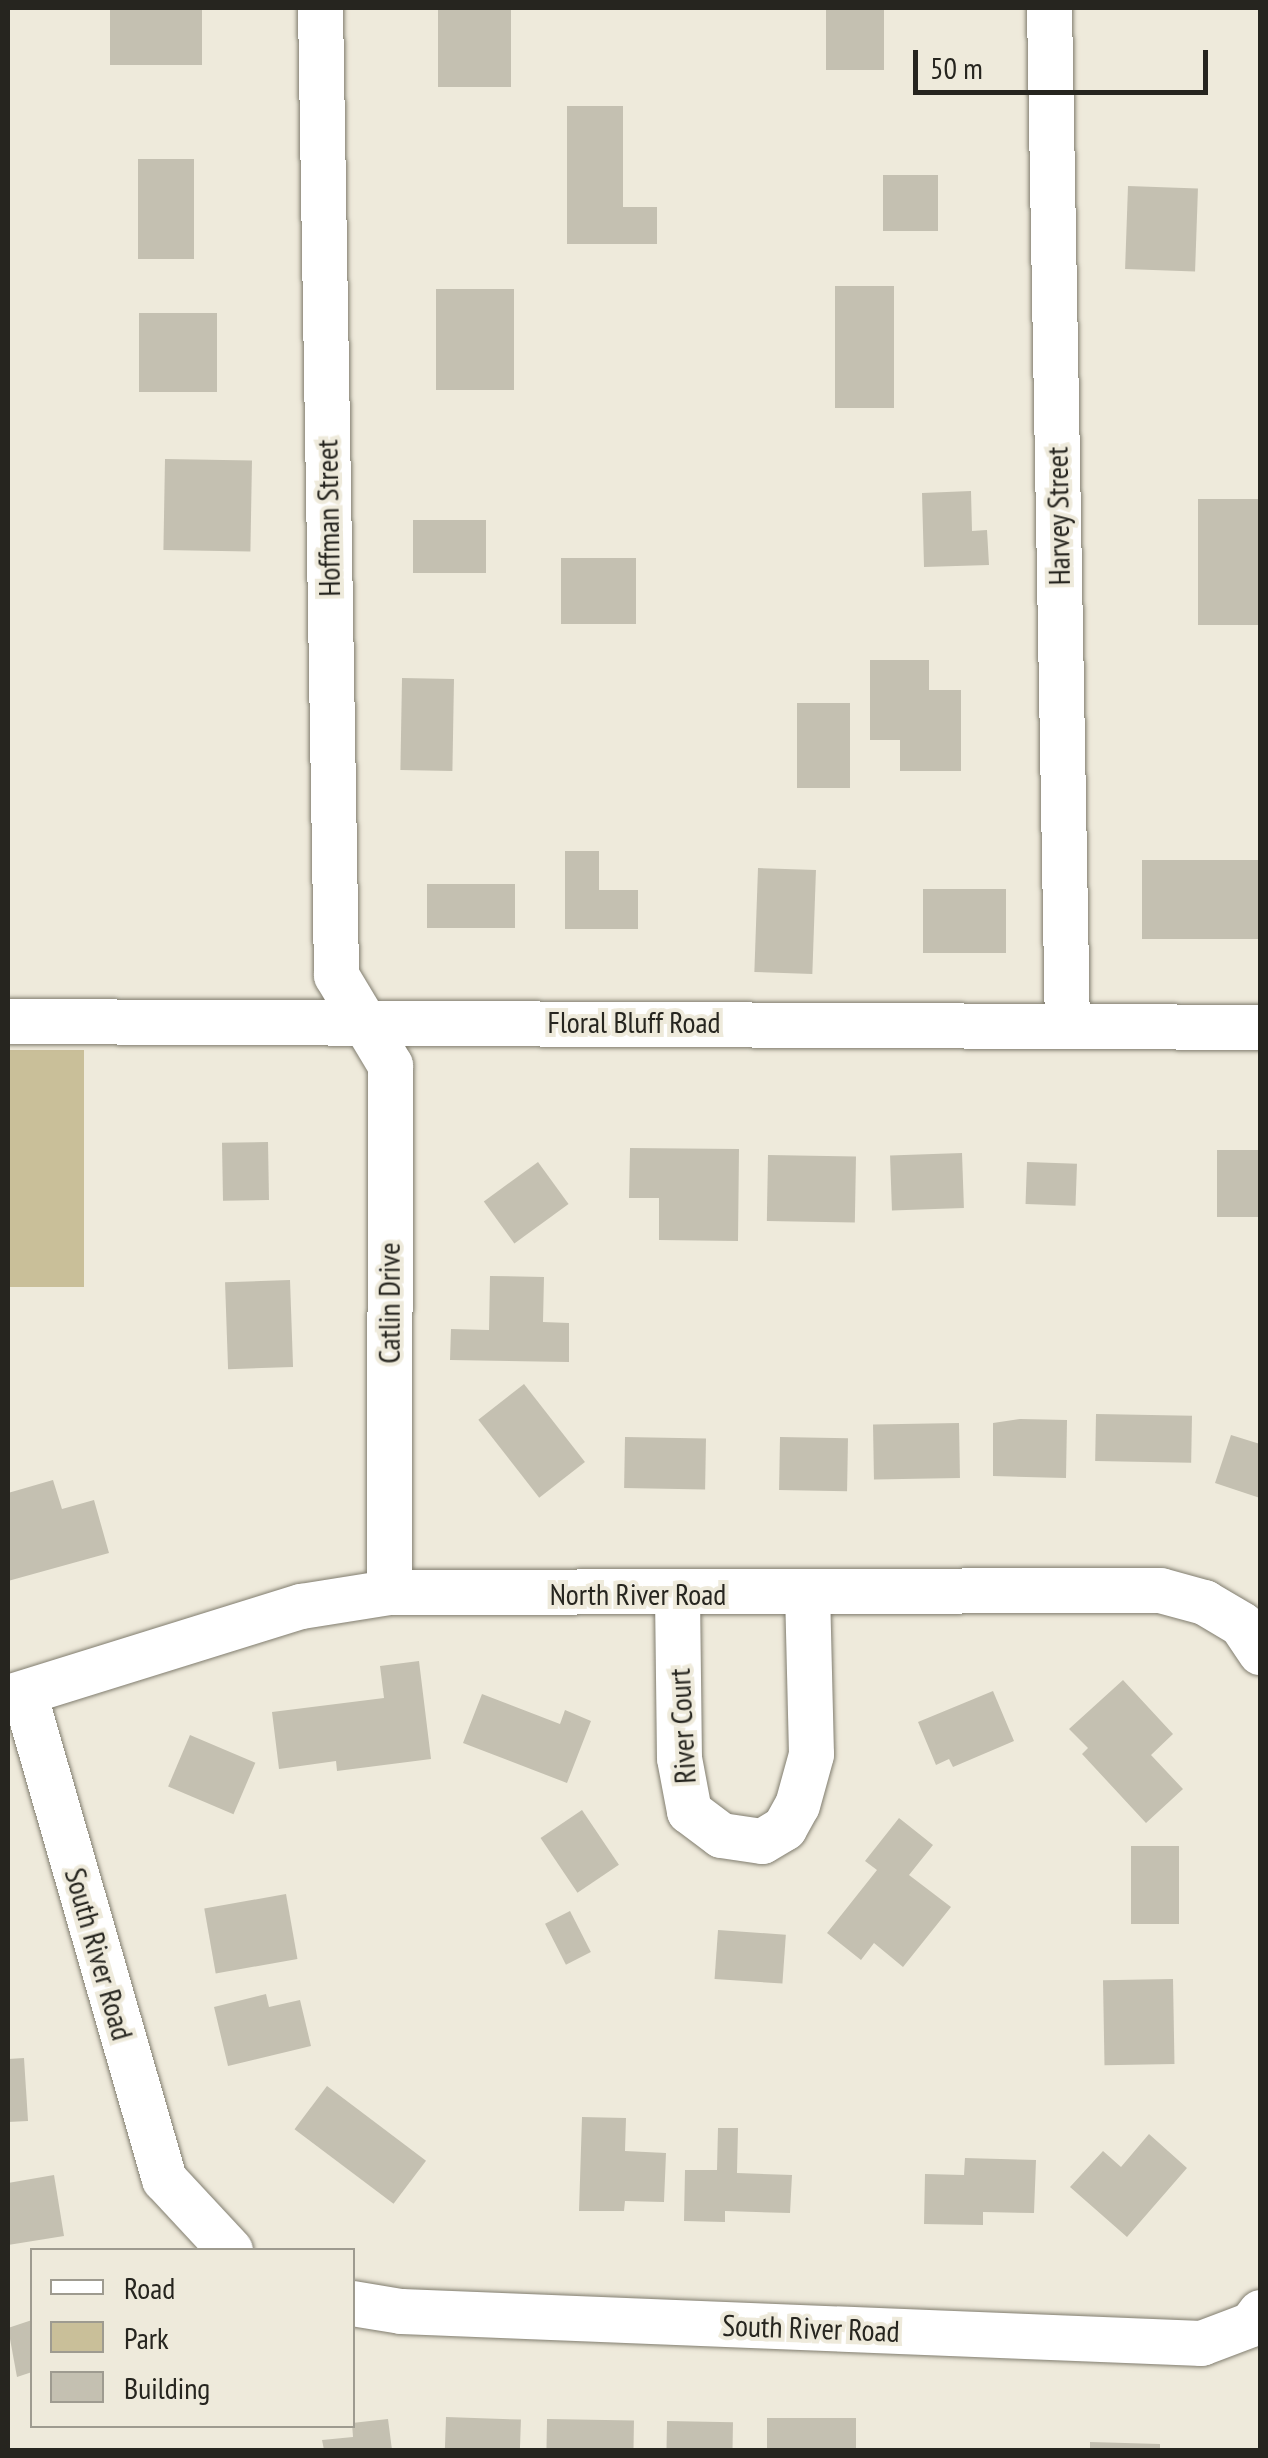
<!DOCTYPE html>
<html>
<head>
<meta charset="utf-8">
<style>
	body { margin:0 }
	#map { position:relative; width:1268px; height:2458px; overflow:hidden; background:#eeeadb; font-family:"PT Sans Narrow",sans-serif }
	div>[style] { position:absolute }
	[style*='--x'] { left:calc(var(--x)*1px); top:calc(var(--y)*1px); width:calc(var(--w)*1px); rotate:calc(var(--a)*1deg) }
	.green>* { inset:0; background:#c9bf99; transform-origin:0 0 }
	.building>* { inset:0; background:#c4c0b1; transform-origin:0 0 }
	.roads { filter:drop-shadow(0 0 2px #817d6f) drop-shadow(0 0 2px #817d6f) }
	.minor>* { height:45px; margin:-22.5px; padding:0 22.5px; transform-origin:22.5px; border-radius:22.5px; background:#fff }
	span { translate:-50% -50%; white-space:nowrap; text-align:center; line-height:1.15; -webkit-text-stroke:8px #eeeadb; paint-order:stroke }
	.street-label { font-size:30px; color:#26251f }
	.frame { position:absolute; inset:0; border:10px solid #26251f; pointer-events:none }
	.legend { position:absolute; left:30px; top:2248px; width:325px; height:180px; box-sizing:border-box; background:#eeeadb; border:2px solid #9e9b90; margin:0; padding:12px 18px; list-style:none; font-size:30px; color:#26251f }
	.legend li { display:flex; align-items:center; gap:20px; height:50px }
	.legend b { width:50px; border:2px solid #9e9b90 }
	.scale { position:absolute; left:913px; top:50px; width:295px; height:45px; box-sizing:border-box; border:5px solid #26251f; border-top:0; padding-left:12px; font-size:30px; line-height:35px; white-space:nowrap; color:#26251f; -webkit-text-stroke:8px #eeeadb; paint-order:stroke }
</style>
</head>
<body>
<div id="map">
	<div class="green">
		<div style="left:8px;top:1050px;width:76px;height:237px"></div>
	</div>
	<div class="building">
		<div style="left:110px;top:8px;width:92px;height:57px"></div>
		<div style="left:438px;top:8px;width:73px;height:79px"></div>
		<div style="left:826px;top:8px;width:58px;height:62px"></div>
		<div style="clip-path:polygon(567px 106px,623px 106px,623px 207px,657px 207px,657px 244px,567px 244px)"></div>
		<div style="left:138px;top:159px;width:56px;height:100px"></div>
		<div style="left:883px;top:175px;width:55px;height:56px"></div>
		<div style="left:1128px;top:186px;width:70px;height:83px;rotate:2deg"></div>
		<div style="left:835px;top:286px;width:59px;height:122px"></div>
		<div style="left:436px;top:289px;width:78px;height:101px"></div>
		<div style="left:139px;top:313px;width:78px;height:79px"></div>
		<div style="left:165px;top:459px;width:87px;height:91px;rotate:1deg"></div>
		<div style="clip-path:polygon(971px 491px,972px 531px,987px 530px,989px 565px,924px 567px,922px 493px)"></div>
		<div style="left:1198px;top:499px;width:62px;height:126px"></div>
		<div style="left:413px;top:520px;width:73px;height:53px"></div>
		<div style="left:561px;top:558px;width:75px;height:66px"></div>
		<div style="clip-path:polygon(870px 660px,929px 660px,929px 690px,961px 690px,961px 771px,900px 771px,900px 740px,870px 740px)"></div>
		<div style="left:454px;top:679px;width:92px;height:52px;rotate:91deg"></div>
		<div style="left:797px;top:703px;width:53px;height:85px"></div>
		<div style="clip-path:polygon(565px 851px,599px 851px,599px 890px,638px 890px,638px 929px,565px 929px)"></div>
		<div style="left:1260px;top:860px;width:79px;height:118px;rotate:90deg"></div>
		<div style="left:758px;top:868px;width:58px;height:104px;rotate:2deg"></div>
		<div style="left:427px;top:884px;width:88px;height:44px"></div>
		<div style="left:923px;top:889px;width:83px;height:64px"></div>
		<div style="left:268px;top:1142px;width:58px;height:46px;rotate:89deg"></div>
		<div style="clip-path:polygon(630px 1148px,739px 1149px,738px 1241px,659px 1240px,659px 1198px,629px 1198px)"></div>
		<div style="left:1217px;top:1150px;width:43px;height:67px"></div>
		<div style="left:962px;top:1153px;width:55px;height:72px;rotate:88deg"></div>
		<div style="left:768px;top:1155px;width:88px;height:66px;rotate:1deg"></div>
		<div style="left:538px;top:1162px;width:52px;height:67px;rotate:54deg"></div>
		<div style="left:1027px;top:1162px;width:50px;height:42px;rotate:2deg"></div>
		<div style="clip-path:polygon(490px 1276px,544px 1277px,543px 1322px,569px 1323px,569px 1362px,450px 1360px,451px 1329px,489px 1330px)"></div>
		<div style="left:290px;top:1280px;width:87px;height:65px;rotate:88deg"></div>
		<div style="left:524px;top:1384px;width:99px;height:58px;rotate:52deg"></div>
		<div style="left:1096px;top:1414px;width:96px;height:47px;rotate:1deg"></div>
		<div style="clip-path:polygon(1020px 1419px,1067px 1420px,1066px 1478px,993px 1476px,993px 1423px)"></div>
		<div style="left:959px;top:1423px;width:55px;height:86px;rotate:89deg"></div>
		<div style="clip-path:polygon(1231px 1435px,1260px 1444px,1260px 1498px,1215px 1483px)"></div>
		<div style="left:625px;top:1437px;width:81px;height:51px;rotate:1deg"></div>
		<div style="left:780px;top:1437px;width:68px;height:53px;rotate:1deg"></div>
		<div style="clip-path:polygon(53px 1480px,62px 1509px,94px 1500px,109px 1553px,8px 1581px,8px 1493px)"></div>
		<div style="clip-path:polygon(419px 1661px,431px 1759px,337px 1771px,336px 1761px,279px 1769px,272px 1712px,384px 1698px,380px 1666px)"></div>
		<div style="clip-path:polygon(1123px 1680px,1173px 1734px,1151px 1755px,1183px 1789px,1146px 1823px,1082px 1754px,1088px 1748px,1069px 1729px)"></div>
		<div style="clip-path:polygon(993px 1691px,1014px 1741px,953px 1767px,949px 1759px,936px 1765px,918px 1722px)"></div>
		<div style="clip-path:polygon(482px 1694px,560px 1724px,565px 1710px,591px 1721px,567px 1783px,463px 1743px)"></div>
		<div style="left:190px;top:1735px;width:71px;height:56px;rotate:23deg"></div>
		<div style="left:582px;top:1810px;width:66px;height:50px;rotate:56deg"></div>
		<div style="clip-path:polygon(899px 1818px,933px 1845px,909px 1875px,951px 1907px,903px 1967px,874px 1943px,861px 1960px,827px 1933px,877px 1870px,865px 1861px)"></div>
		<div style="left:1131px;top:1846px;width:48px;height:78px"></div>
		<div style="left:286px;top:1894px;width:66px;height:83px;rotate:80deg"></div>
		<div style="left:570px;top:1911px;width:46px;height:28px;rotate:63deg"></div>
		<div style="left:718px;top:1930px;width:68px;height:49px;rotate:4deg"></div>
		<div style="left:1173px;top:1979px;width:85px;height:70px;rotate:89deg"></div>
		<div style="clip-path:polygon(266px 1994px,269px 2007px,300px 2000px,311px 2046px,228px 2066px,214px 2007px)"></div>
		<div style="clip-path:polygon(24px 2058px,28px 2121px,8px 2122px,8px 2059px)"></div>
		<div style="left:327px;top:2086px;width:124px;height:54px;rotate:37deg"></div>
		<div style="clip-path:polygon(582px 2117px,626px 2118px,625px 2151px,666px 2153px,664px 2202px,625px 2201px,624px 2211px,579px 2211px)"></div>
		<div style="clip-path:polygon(718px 2128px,738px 2128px,737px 2173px,792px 2175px,790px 2213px,725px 2211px,725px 2222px,684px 2221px,685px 2170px,717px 2170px)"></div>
		<div style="clip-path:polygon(1149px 2134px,1187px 2168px,1127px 2237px,1070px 2187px,1103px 2151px,1121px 2167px)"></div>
		<div style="clip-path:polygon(965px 2158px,1036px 2160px,1034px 2213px,983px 2212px,983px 2225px,924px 2224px,925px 2174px,964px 2175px)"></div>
		<div style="clip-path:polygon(54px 2175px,64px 2236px,8px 2245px,8px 2183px)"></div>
		<div style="clip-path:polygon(32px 2320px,32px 2372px,17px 2377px,8px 2328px)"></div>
		<div style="left:446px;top:2417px;width:75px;height:33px;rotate:2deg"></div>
		<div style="left:856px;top:2418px;width:32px;height:89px;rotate:90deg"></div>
		<div style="clip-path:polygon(388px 2419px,392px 2450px,324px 2450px,322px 2440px,353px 2437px,352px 2423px)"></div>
		<div style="left:547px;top:2419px;width:87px;height:31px;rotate:1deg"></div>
		<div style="left:667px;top:2421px;width:66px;height:29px;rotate:1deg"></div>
		<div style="clip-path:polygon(1090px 2442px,1160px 2444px,1160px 2450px,1090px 2450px)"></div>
	</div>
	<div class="roads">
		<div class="minor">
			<div style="--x:320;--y:8;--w:967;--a:89.05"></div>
			<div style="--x:336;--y:975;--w:105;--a:59"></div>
			<div style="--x:390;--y:1065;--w:527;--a:90.11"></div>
			<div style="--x:1049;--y:8;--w:1016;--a:88.99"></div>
			<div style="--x:8;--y:1021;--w:1252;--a:0.27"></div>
			<div style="--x:677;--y:1595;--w:163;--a:89.3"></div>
			<div style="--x:679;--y:1758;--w:54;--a:79.3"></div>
			<div style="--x:689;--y:1811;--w:40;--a:37"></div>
			<div style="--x:721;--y:1835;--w:41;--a:8.3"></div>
			<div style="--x:762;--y:1841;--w:26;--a:-31"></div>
			<div style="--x:784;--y:1828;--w:26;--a:-61"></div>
			<div style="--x:797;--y:1805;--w:53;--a:-74.6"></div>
			<div style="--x:811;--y:1754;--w:159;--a:-91.4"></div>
			<div style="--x:24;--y:1693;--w:506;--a:73.93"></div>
			<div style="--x:164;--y:2179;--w:97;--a:47.1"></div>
			<div style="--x:8;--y:1697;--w:307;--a:-17.3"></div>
			<div style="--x:301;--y:1606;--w:89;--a:-9"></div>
			<div style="--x:389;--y:1592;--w:771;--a:-0.15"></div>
			<div style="--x:1160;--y:1590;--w:46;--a:15.3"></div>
			<div style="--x:1204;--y:1602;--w:43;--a:30.7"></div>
			<div style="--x:1241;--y:1624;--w:34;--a:56"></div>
			<div style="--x:352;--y:2303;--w:50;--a:9.3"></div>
			<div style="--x:401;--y:2311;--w:801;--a:2.29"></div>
			<div style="--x:1201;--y:2343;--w:53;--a:-20.8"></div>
			<div style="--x:1251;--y:2324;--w:15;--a:-53"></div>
		</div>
	</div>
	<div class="street-label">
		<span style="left:1058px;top:516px;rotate:-91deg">Harvey Street</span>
		<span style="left:328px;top:518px;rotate:-91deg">Hoffman Street</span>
		<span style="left:634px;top:1022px">Floral Bluff Road</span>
		<span style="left:389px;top:1303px;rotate:-90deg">Catlin Drive</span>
		<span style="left:638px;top:1594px">North River Road</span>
		<span style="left:682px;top:1726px;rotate:-93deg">River Court</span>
		<span style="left:99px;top:1954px;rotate:74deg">South River Road</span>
		<span style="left:811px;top:2328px;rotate:2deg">South River Road</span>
	</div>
	<div class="frame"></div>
	<ul class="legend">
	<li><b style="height:12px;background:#fff"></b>Road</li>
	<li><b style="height:28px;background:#c9bf99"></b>Park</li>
	<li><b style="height:28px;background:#c4c0b1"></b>Building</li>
	</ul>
	<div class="scale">50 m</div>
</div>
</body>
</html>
